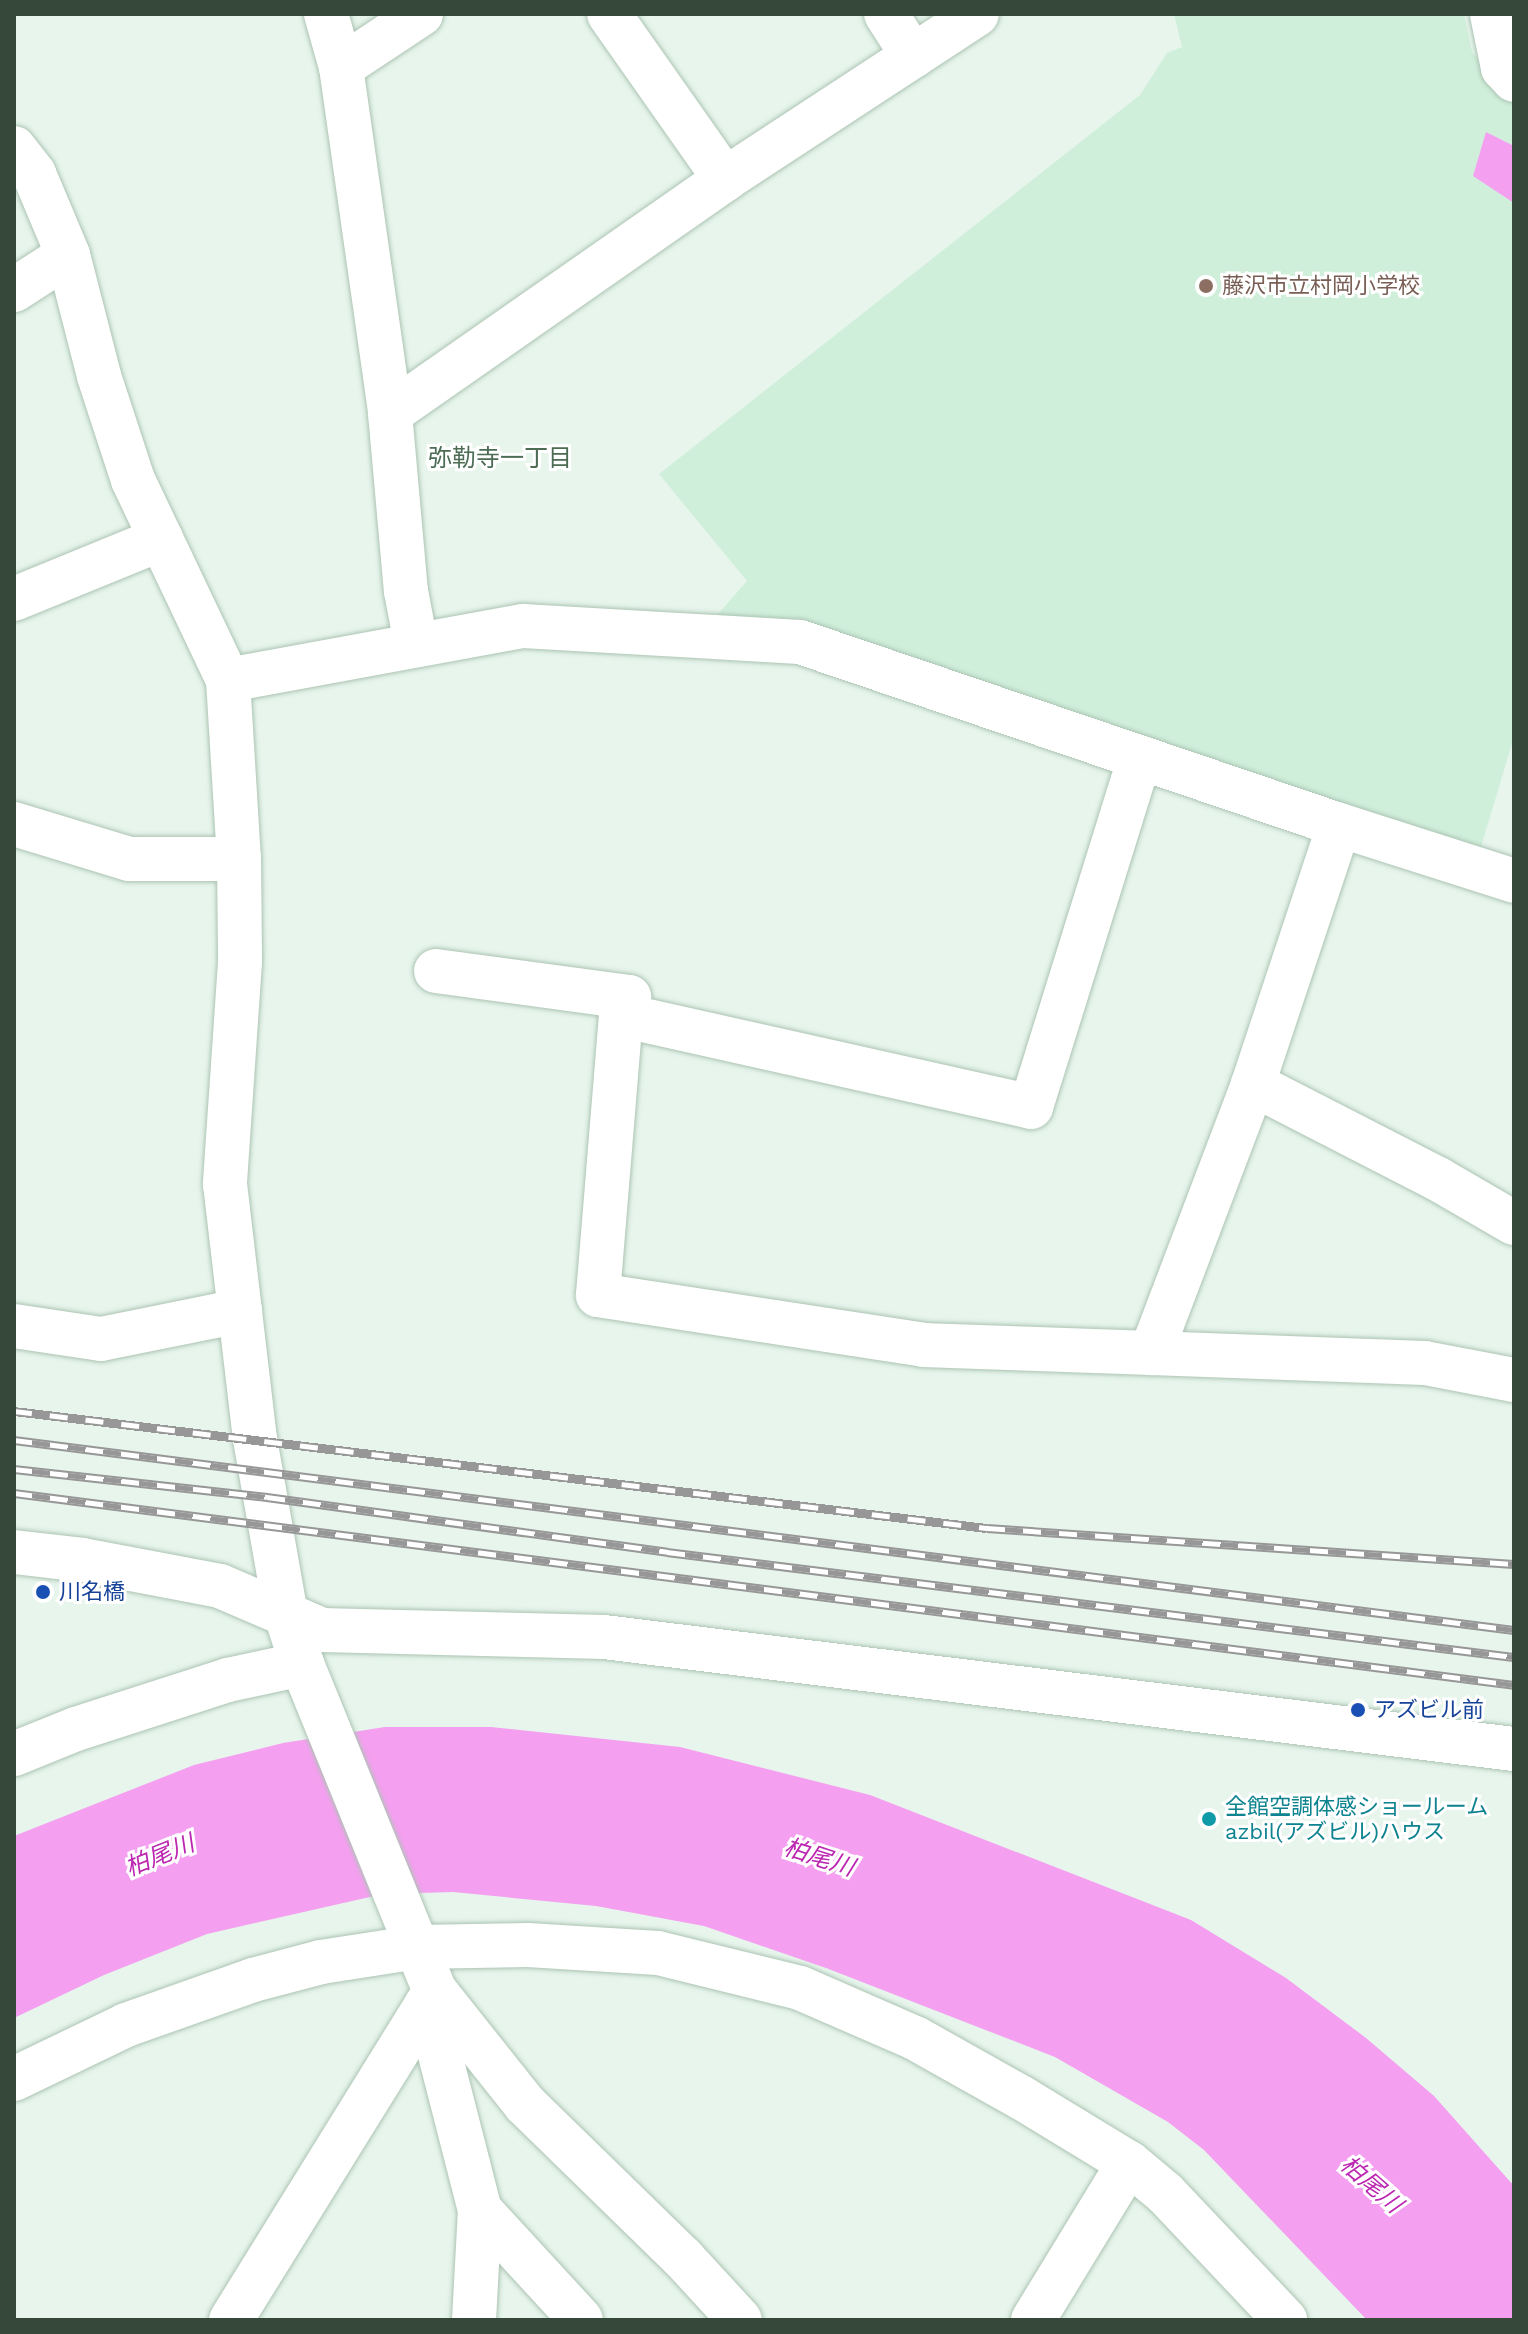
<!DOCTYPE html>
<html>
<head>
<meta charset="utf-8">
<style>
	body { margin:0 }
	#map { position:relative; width:1528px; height:2334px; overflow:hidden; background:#e7f5ec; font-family:"Work Sans","Noto Sans JP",sans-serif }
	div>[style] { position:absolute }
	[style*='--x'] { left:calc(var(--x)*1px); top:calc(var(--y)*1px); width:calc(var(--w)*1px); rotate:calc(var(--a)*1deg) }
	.education>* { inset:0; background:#d0efdb }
	.water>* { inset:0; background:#f59ff0 }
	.roads { filter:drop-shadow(0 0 2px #acc4b3) drop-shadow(0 0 2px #acc4b3) }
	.minor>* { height:44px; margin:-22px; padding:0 22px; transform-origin:22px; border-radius:22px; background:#fff }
	.rail>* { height:9px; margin-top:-4.5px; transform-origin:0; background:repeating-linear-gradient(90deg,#fff 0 18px,#979797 0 36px); box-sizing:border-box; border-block:2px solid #979797 }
	.dots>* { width:22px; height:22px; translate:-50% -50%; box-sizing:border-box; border:4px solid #fff; border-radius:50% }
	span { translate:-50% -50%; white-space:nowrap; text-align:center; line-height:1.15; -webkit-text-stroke:6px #fff; paint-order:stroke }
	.education-label { font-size:22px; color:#785e54 }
	.left { translate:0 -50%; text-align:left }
	.transit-label { font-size:22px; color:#164399 }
	.culture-label { font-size:22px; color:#0d838f }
	.neighbourhood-label { font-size:24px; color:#4c6c54 }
	.water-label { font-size:24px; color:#bc26b1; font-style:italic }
	.frame { position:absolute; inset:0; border:16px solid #35483a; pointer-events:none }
</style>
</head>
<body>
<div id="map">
	<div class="education">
		<div style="clip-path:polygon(1174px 14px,1464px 14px,1472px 52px,1514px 99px,1514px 737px,1480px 850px,711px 622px,747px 581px,659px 474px,1140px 95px,1167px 53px,1182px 47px)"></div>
	</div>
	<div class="water">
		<div style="clip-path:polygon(1486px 132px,1514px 146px,1514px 203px,1473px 176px)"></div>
		<div style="clip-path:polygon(385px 1727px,491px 1727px,680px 1747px,870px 1795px,1191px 1920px,1286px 1978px,1366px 2038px,1434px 2096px,1514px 2186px,1514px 2320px,1367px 2320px,1204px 2150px,1168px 2122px,1055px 2057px,826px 1968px,704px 1926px,596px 1906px,453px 1892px,383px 1894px,207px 1934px,104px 1975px,14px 2018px,14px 1836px,194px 1765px,283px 1743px)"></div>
	</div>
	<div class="roads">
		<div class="minor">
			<div style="--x:326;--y:14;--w:55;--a:74.2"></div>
			<div style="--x:341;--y:67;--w:349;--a:81.9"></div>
			<div style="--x:390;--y:413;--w:179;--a:84.9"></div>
			<div style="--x:406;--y:591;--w:54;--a:79.3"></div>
			<div style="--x:609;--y:14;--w:202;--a:54.9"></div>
			<div style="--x:886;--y:14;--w:50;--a:57.3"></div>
			<div style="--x:1492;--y:14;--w:55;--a:78.5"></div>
			<div style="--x:1503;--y:68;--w:16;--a:47"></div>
			<div style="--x:341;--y:67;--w:96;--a:-33.5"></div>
			<div style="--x:14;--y:148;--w:33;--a:52"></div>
			<div style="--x:34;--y:174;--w:88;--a:67.2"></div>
			<div style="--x:68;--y:255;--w:125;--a:75.6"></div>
			<div style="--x:99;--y:376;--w:109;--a:71.9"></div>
			<div style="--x:133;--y:480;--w:221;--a:64.6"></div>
			<div style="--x:228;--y:680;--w:179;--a:86.5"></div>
			<div style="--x:239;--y:859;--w:103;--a:89.4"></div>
			<div style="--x:240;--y:962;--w:223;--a:93.9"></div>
			<div style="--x:225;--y:1184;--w:257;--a:83.3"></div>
			<div style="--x:255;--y:1439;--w:179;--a:80"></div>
			<div style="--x:286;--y:1615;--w:52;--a:71.9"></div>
			<div style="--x:302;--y:1664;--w:353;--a:67.9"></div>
			<div style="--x:435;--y:1991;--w:144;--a:51.5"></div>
			<div style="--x:525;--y:2104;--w:221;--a:44.3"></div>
			<div style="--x:683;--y:2258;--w:84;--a:47.4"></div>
			<div style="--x:14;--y:290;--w:64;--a:-32.9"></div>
			<div style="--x:390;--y:413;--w:409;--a:-34.9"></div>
			<div style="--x:725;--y:179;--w:301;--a:-33.2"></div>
			<div style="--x:14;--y:599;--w:159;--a:-22.2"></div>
			<div style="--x:228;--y:680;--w:300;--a:-10.4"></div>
			<div style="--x:523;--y:626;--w:277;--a:3.3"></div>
			<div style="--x:800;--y:642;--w:569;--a:18.75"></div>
			<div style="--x:1339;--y:825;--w:184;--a:17.7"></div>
			<div style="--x:14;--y:824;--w:120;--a:16.9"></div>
			<div style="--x:129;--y:859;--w:110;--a:0"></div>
			<div style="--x:436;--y:971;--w:195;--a:7.7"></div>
			<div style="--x:629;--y:997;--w:20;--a:114"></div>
			<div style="--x:621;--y:1015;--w:281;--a:94.7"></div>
			<div style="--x:598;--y:1295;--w:329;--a:8.7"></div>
			<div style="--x:923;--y:1345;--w:228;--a:2"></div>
			<div style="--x:1151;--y:1353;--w:288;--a:-69.2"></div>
			<div style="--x:1253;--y:1084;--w:273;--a:-71.6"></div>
			<div style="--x:621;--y:1015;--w:420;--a:12.6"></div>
			<div style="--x:1031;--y:1107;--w:366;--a:-72.7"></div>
			<div style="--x:1253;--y:1084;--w:208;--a:27.2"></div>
			<div style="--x:1438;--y:1179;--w:88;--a:30.1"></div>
			<div style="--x:14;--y:1326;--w:88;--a:8.5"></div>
			<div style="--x:101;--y:1339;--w:142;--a:-11.4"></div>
			<div style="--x:1151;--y:1353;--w:274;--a:2.1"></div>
			<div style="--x:1425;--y:1363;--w:91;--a:10.8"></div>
			<div style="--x:14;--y:1552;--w:69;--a:6.6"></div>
			<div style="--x:83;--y:1560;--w:139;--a:10.7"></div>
			<div style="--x:220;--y:1586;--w:111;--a:23.3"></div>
			<div style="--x:322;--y:1630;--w:282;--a:1.4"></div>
			<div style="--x:604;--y:1637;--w:917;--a:7.02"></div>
			<div style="--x:14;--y:1754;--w:67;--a:-22"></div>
			<div style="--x:76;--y:1729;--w:160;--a:-17.9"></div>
			<div style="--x:228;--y:1680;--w:76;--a:-12.2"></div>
			<div style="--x:427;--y:2004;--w:213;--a:75.6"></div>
			<div style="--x:480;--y:2210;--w:149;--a:47.4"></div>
			<div style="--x:14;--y:2079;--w:124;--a:-25.7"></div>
			<div style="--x:126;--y:2025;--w:135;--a:-19.5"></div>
			<div style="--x:253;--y:1980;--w:70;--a:-14.8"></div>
			<div style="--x:321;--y:1962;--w:98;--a:-8.8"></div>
			<div style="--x:418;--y:1947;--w:110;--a:-1"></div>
			<div style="--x:528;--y:1945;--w:130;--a:3.5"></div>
			<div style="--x:658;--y:1953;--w:146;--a:13.8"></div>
			<div style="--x:800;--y:1988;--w:125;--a:23.5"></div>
			<div style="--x:915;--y:2038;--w:123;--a:29.3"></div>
			<div style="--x:1022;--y:2098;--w:125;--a:31.3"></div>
			<div style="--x:1129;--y:2163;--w:47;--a:39.8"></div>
			<div style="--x:1165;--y:2193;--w:175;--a:46.6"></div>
			<div style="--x:231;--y:2320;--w:387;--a:-58.2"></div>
			<div style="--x:474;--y:2320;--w:110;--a:-86.9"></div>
			<div style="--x:1033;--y:2320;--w:184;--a:-58.6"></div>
		</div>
	</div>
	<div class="rail">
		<div style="--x:14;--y:1411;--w:980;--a:6.86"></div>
		<div style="--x:987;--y:1528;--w:528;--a:3.91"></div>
		<div style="--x:14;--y:1440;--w:1512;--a:7.22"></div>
		<div style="--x:14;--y:1469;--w:255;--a:6.3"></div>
		<div style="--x:267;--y:1497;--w:404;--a:7.8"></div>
		<div style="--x:667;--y:1552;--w:853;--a:7.07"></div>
		<div style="--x:14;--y:1493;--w:1512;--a:7.29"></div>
	</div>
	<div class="dots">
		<div style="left:1206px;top:286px;background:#8d6e63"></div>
		<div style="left:43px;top:1592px;background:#1a4fb4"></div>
		<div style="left:1358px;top:1710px;background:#1a4fb4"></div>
		<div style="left:1209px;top:1819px;background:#0f9aa8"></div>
	</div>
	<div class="education-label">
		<span class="left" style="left:1222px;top:286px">藤沢市立村岡小学校</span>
	</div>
	<div class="transit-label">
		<span class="left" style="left:59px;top:1592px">川名橋</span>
		<span class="left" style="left:1374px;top:1710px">アズビル前</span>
	</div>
	<div class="culture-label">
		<span class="left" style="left:1225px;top:1819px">全館空調体感ショールーム<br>azbil(アズビル)ハウス</span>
	</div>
	<div class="neighbourhood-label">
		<span style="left:500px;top:459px">弥勒寺一丁目</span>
	</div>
	<div class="water-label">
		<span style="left:160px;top:1856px;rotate:-22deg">柏尾川</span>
		<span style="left:819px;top:1858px;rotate:18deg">柏尾川</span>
		<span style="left:1371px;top:2185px;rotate:41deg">柏尾川</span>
	</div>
	<div class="frame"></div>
</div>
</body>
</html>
